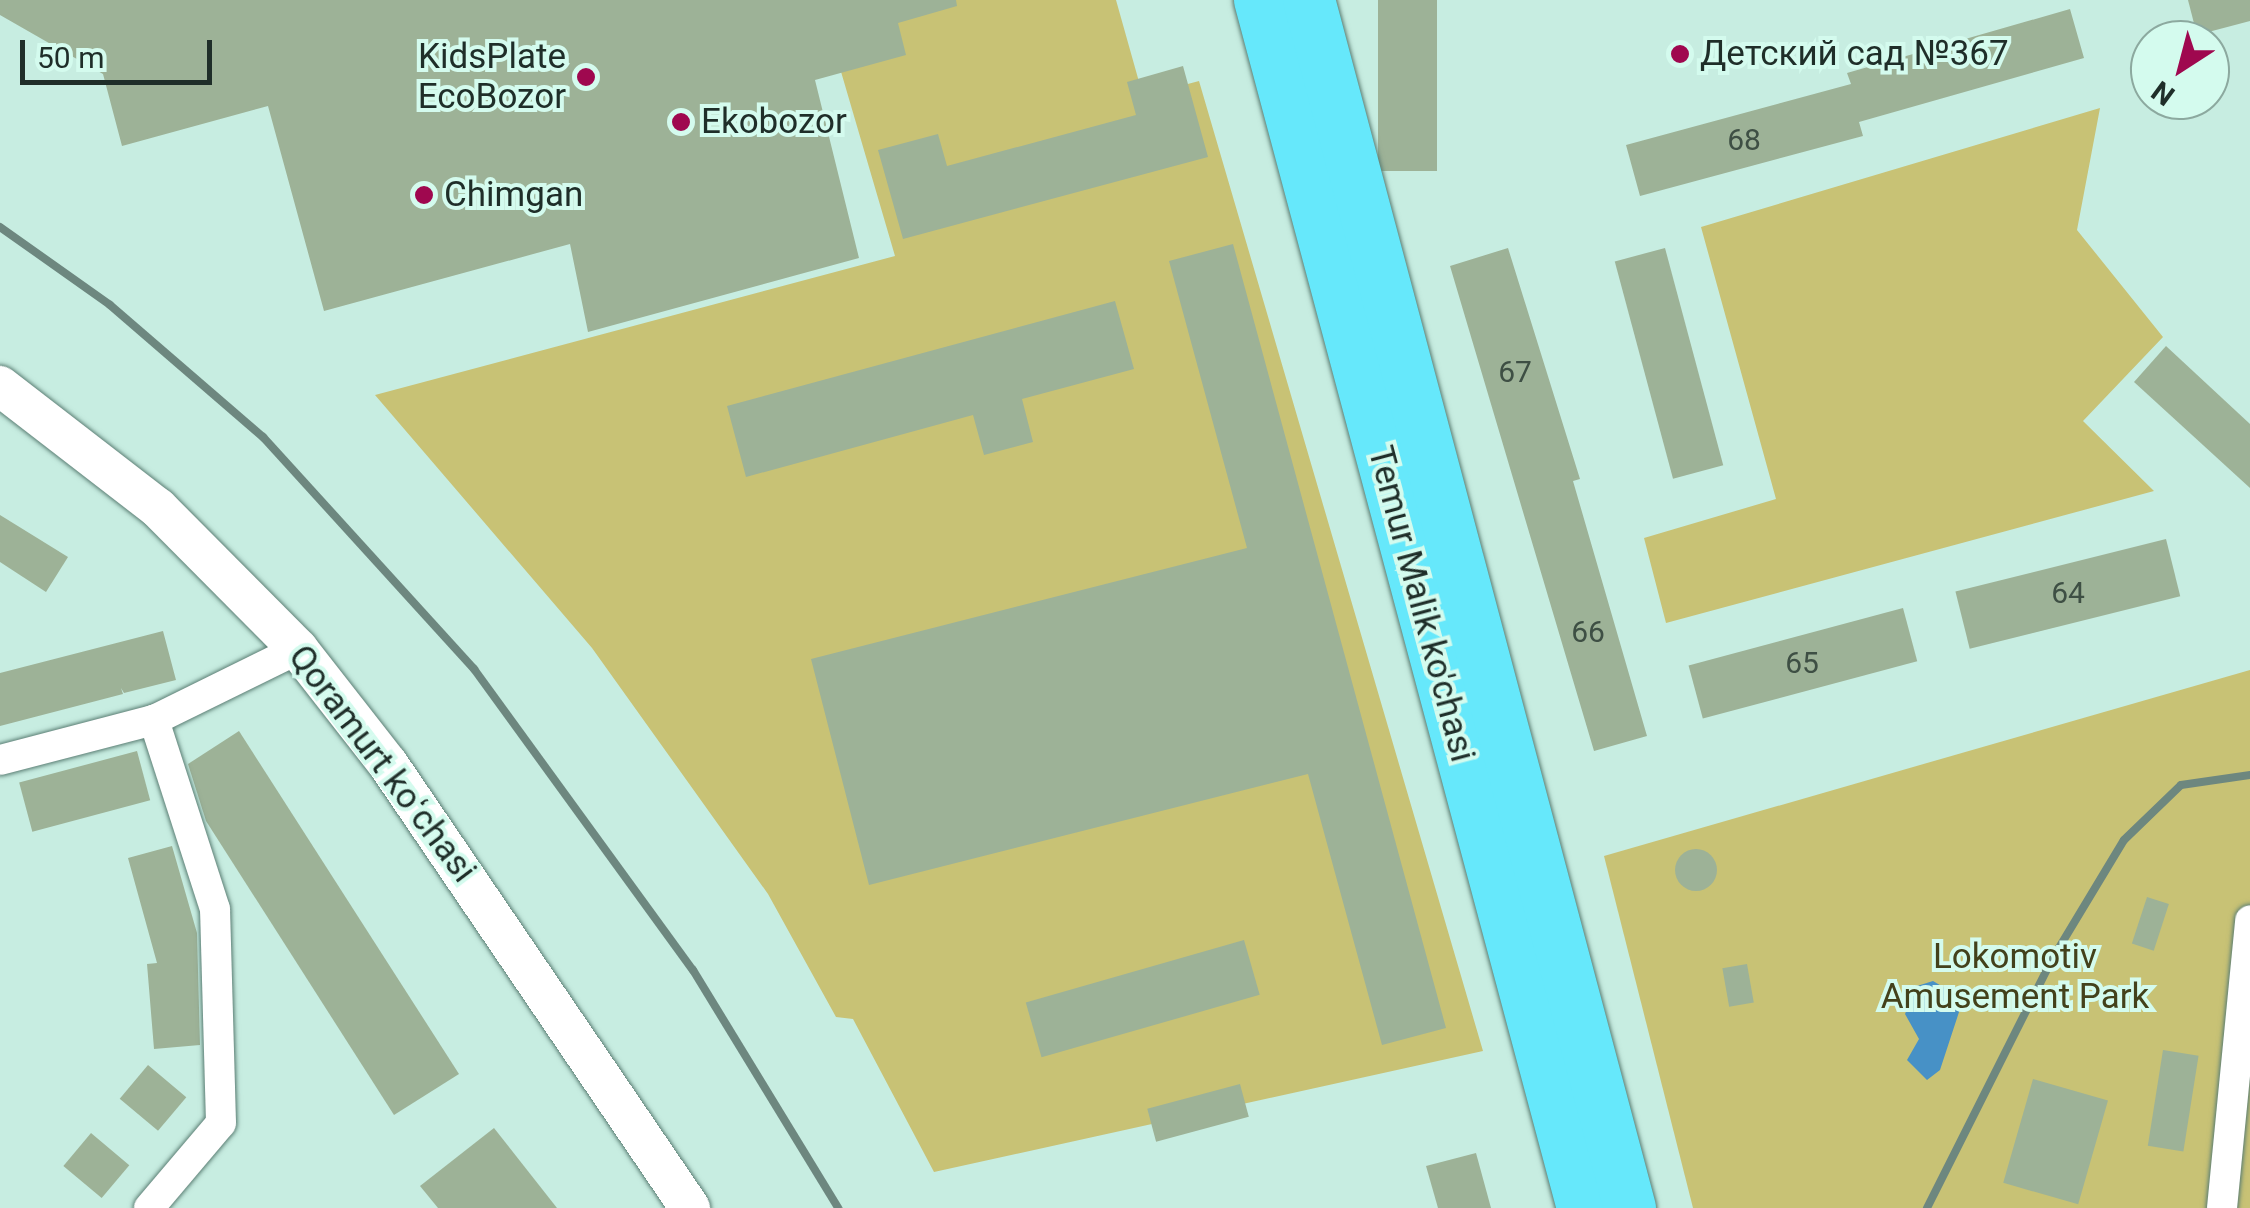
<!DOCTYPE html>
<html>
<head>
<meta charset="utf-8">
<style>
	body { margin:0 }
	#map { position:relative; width:2250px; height:1208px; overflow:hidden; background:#c7ede1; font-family:Roboto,sans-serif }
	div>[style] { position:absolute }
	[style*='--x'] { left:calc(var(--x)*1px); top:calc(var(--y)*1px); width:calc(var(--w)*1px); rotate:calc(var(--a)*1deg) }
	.green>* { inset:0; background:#c8c275 }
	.water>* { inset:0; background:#4791c6 }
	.building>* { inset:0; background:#9db297; transform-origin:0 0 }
	.round { border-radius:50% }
	.roads { filter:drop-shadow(0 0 2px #5b7e74) drop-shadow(0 0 2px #5b7e74) }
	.street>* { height:30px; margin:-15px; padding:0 15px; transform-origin:15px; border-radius:15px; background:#fff }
	.secondary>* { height:40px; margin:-20px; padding:0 20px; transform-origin:20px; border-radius:20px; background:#fff }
	.highway>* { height:52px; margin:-26px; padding:0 26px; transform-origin:26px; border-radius:26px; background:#66e8fb }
	.rail>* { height:8px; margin:-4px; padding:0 4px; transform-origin:4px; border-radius:4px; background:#6d877f }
	.dots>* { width:28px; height:28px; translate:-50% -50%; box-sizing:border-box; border:5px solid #d4fbee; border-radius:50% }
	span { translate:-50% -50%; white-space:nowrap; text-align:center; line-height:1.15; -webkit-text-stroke:8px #d4fbee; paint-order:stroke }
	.number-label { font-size:30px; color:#3e4f44 }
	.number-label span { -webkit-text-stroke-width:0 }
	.poi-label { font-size:35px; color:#1f2e29 }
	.left { translate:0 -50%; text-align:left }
	.right { translate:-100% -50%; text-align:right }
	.street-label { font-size:35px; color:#1f2e29 }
	.park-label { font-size:35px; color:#43411b }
	.north { position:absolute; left:2130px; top:20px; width:100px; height:100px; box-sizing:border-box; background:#d4fbee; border:2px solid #8ca99f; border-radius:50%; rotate:216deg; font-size:28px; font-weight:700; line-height:40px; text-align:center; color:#1f2e29 }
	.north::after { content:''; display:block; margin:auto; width:35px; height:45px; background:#9f084f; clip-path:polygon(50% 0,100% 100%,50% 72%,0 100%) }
	.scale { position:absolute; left:20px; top:40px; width:192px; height:45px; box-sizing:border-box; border:5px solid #1f2e29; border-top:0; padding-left:12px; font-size:30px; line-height:35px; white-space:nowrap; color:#1f2e29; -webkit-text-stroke:8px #d4fbee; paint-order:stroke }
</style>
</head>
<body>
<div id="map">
	<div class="green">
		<div style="clip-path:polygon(820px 0,1116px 0,1143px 96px,1199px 81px,1483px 1051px,934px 1172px,853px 1019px,836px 1017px,768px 894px,592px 648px,375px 395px,895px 256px)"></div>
		<div style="clip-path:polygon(2100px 108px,2077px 230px,2163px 337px,2083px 421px,2154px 491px,1666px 623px,1644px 538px,1776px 499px,1701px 227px)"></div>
		<div style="clip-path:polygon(2250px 670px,2250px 1208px,1693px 1208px,1604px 856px)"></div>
	</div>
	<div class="water">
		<div style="clip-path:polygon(1933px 981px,1955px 994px,1960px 1009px,1940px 1070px,1927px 1080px,1907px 1060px,1919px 1039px,1905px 1014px,1917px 986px)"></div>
	</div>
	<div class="building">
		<div style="clip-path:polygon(0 0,956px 0,957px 6px,898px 23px,906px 55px,815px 80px,859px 258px,588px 332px,570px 244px,324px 311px,268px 106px,122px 146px,103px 74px,0 15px)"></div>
		<div style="left:1378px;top:0;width:59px;height:171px"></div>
		<div style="clip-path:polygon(2188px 0,2250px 0,2250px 21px,2197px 35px)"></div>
		<div style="clip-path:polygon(2070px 9px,2084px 58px,1859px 122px,1863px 136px,1640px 196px,1626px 145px,1851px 84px,1847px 73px)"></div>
		<div style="clip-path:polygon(1183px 66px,1208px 157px,903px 239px,878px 150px,938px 134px,947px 166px,1136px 115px,1127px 82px)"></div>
		<div style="clip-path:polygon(1233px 244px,1446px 1028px,1382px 1045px,1308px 774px,869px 885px,811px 659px,1247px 548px,1169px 261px)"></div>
		<div style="clip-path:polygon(1508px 248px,1580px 479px,1573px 481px,1647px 736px,1594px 751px,1450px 266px)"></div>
		<div style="left:1665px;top:248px;width:225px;height:52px;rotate:75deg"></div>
		<div style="clip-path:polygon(1115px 301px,1134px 369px,1022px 399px,1033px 442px,984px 455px,973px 415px,746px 477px,727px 406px)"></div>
		<div style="clip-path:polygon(2166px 346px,2250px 424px,2250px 488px,2134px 382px)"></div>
		<div style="clip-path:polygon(0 515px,68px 557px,46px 592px,0 562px)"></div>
		<div style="left:2166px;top:539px;width:59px;height:217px;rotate:76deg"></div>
		<div style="left:1903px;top:608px;width:55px;height:222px;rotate:75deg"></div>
		<div style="clip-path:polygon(163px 631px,176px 680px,124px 693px,121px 688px,123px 694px,0 726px,0 673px)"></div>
		<div style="clip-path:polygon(239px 731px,459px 1074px,394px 1115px,206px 821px,188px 764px)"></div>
		<div style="left:137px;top:751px;width:51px;height:122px;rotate:75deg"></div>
		<div style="clip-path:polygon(172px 846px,197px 933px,200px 1045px,154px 1049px,147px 964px,157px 963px,128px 858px)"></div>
		<div class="round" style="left:1675px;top:849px;width:42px;height:42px"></div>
		<div style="left:2147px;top:897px;width:23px;height:49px;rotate:18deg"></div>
		<div style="left:1244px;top:940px;width:57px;height:227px;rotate:74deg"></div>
		<div style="left:1747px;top:964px;width:39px;height:25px;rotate:80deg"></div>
		<div style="left:2163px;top:1050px;width:36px;height:97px;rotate:9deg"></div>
		<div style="left:148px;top:1065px;width:50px;height:44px;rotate:40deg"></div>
		<div style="left:2033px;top:1079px;width:78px;height:108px;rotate:16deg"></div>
		<div style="left:1240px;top:1084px;width:34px;height:96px;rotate:75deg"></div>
		<div style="clip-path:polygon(494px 1128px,557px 1208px,438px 1208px,420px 1186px)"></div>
		<div style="left:91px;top:1133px;width:50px;height:43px;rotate:40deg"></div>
		<div style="clip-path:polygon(1476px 1153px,1491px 1208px,1438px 1208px,1426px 1166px)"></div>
	</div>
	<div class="roads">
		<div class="street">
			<div style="--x:0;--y:760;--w:159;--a:-14.6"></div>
			<div style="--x:149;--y:1208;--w:111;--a:-49.7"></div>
			<div style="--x:221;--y:1123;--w:214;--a:-91.6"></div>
			<div style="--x:215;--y:909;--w:199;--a:-107.9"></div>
			<div style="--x:154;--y:720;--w:161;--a:-26.2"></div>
			<div style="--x:2222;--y:1208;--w:289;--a:-84.4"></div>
		</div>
		<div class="secondary">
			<div style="--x:0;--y:386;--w:200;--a:37.7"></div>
			<div style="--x:158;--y:508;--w:199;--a:45.2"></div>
			<div style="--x:298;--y:649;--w:146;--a:52"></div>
			<div style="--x:388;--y:764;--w:537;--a:55.78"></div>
		</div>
		<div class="highway">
			<div style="--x:1260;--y:0;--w:1250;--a:75.03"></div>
			<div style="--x:1309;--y:0;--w:1250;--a:75.12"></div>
		</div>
	</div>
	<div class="rail">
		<div style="--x:0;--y:227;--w:135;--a:35.3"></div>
		<div style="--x:110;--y:305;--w:202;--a:40.8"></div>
		<div style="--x:263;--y:437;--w:314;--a:47.7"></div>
		<div style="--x:474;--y:669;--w:372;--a:54"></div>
		<div style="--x:693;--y:970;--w:279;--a:58.6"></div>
		<div style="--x:1927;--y:1208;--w:282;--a:-63.3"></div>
		<div style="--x:2054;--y:956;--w:135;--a:-58.9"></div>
		<div style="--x:2124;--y:840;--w:79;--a:-44"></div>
		<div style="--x:2181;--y:785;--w:70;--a:-8.2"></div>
	</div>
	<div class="dots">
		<div style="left:1680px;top:54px;background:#9f084f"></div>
		<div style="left:586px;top:77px;background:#9f084f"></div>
		<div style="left:681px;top:122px;background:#9f084f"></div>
		<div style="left:424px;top:195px;background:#9f084f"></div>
	</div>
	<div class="number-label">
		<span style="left:1744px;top:140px">68</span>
		<span style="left:1515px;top:372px">67</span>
		<span style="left:2068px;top:593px">64</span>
		<span style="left:1588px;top:632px">66</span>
		<span style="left:1802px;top:663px">65</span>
	</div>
	<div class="poi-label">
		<span class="left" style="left:1700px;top:54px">Детский сад №367</span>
		<span class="right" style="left:566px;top:77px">KidsPlate<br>EcoBozor</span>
		<span class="left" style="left:701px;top:122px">Ekobozor</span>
		<span class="left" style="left:444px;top:195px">Chimgan</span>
	</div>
	<div class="street-label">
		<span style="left:1421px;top:604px;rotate:75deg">Temur Malik ko'chasi</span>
		<span style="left:382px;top:764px;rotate:53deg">Qoramurt koʻchasi</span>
	</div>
	<div class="park-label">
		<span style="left:2015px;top:977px">Lokomotiv<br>Amusement Park</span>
	</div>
	<div class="north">N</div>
	<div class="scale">50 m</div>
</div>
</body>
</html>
